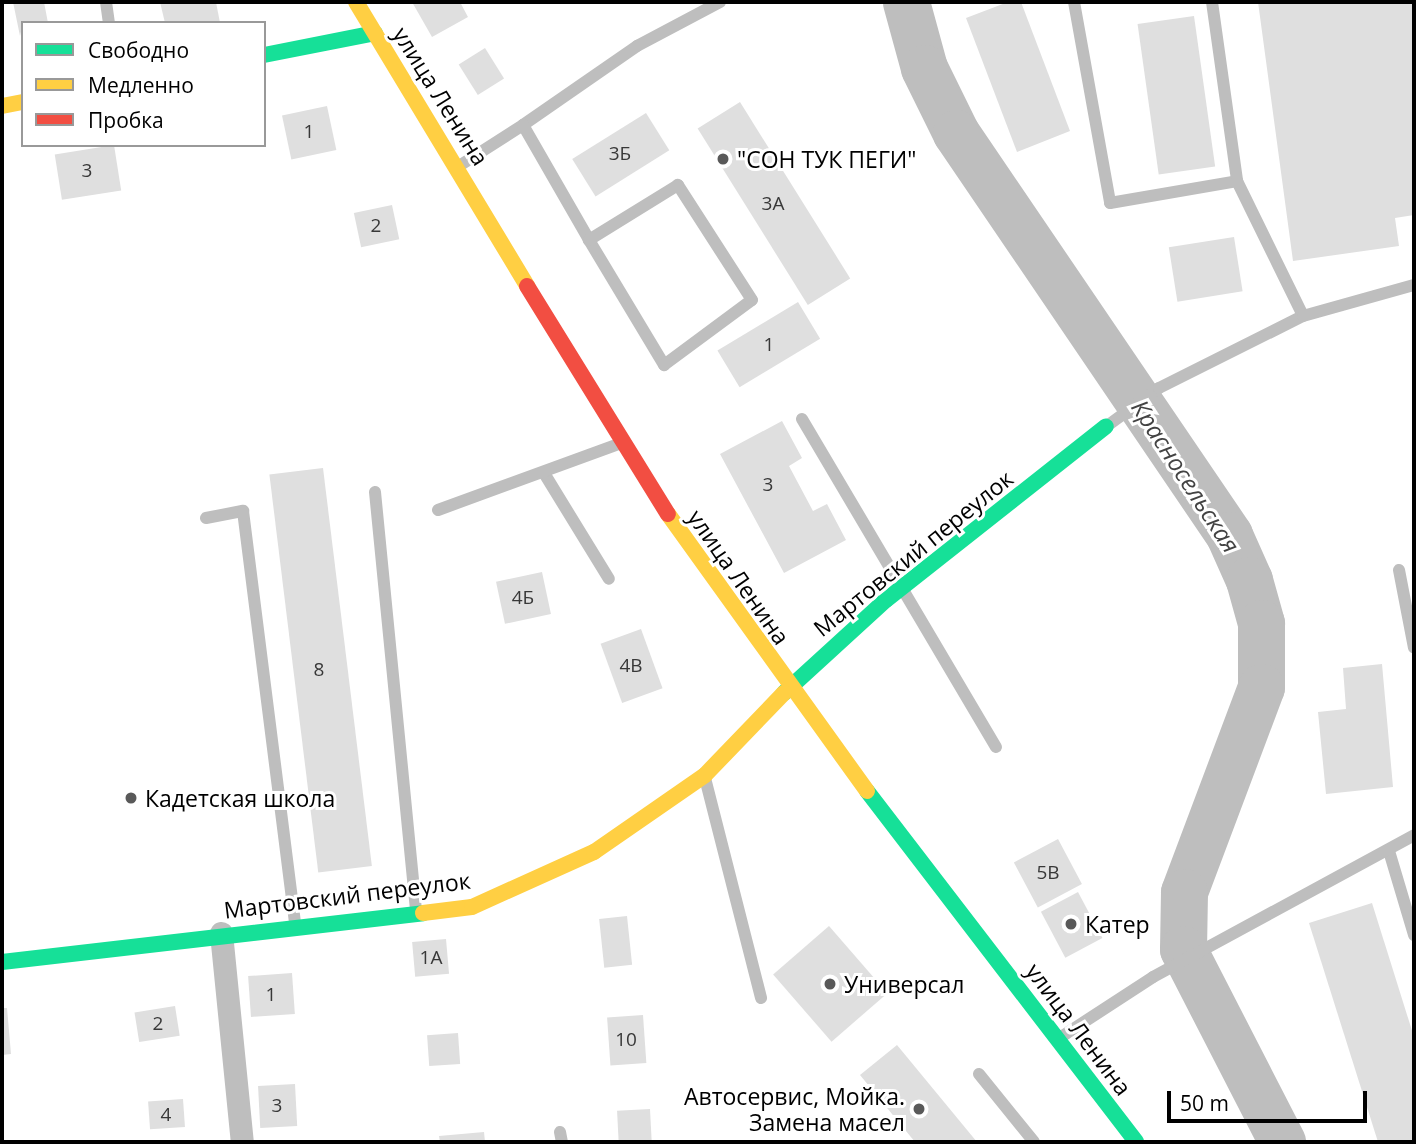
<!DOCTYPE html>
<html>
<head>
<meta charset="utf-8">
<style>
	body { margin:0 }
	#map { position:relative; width:1416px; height:1144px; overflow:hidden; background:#fff; font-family:"Open Sans",sans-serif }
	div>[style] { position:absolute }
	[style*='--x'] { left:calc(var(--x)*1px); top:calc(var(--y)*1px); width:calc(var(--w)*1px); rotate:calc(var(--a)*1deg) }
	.river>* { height:47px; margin:-23.5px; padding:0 23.5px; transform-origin:23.5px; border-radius:23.5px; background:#bebebe }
	.building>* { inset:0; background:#dfdfdf; transform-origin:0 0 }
	.lane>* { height:12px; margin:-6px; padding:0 6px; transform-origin:6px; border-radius:6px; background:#bebebe }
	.street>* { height:23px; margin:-11.5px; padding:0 11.5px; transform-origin:11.5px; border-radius:11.5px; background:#bebebe }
	.fast>* { height:16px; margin:-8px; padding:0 8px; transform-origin:8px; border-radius:8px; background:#16e098 }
	.slow>* { height:16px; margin:-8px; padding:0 8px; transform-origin:8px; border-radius:8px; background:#ffcf43 }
	.jam>* { height:16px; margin:-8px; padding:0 8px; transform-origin:8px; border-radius:8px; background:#f24e42 }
	.dots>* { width:19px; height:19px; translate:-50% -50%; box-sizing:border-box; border:4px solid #fff; border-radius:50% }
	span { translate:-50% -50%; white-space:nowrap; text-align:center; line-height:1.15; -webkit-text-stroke:6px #fff; paint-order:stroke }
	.number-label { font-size:19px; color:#383838 }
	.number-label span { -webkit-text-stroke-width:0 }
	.street-label { font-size:23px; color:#000 }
	.poi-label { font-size:23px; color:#000 }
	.left { translate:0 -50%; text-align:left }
	.right { translate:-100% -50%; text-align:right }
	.water-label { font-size:24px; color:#434343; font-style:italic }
	.frame { position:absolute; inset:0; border:4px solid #000; pointer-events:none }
	.legend { position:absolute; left:21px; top:21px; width:245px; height:126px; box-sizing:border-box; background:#fff; border:2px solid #999; margin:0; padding:9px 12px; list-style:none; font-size:21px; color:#000 }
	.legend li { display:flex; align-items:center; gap:14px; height:35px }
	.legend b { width:35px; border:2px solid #999 }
	.scale { position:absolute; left:1167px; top:1091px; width:200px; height:32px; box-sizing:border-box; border:4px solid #000; border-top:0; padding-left:9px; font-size:21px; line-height:24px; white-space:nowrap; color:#000; -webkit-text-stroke:5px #fff; paint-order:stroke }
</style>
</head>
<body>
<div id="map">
	<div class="river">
		<div style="--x:906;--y:2;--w:68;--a:74.7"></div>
		<div style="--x:924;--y:68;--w:72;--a:63.8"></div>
		<div style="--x:956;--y:133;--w:486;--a:55.8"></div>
		<div style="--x:1229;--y:535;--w:49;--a:66"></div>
		<div style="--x:1249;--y:580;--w:45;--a:74.4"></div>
		<div style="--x:1261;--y:623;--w:64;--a:90"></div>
		<div style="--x:1261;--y:687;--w:219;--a:110.6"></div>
		<div style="--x:1184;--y:892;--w:57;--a:91"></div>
		<div style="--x:1183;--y:949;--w:217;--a:62.8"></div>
	</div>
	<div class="building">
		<div style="clip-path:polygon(13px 2px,44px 2px,48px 23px,23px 23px,20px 36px)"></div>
		<div style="clip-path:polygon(160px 2px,216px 2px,220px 23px,165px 23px)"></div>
		<div style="clip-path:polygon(412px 2px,460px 2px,468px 17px,432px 37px)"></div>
		<div style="clip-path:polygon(1008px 2px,1021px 2px,1070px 131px,1017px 152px,966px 18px)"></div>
		<div style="clip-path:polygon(1258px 2px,1414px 2px,1414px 215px,1395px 218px,1399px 246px,1293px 261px)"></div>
		<div style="left:1194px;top:16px;width:152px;height:57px;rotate:82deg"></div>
		<div style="left:485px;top:48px;width:36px;height:31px;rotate:58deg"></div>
		<div style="left:740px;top:102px;width:208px;height:50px;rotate:58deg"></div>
		<div style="left:327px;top:106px;width:45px;height:46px;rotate:78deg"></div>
		<div style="left:646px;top:113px;width:44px;height:87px;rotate:58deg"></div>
		<div style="left:114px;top:145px;width:46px;height:60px;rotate:81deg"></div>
		<div style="left:392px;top:205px;width:35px;height:39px;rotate:78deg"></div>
		<div style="left:1234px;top:237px;width:55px;height:66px;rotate:81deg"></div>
		<div style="left:798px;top:302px;width:43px;height:94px;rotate:59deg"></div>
		<div style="clip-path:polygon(782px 421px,802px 458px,789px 466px,813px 511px,827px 504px,846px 540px,784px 573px,720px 454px)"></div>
		<div style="left:323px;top:468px;width:401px;height:54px;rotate:83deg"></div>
		<div style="left:542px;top:572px;width:43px;height:47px;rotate:78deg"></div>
		<div style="left:641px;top:629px;width:63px;height:43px;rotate:70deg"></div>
		<div style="clip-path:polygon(1382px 664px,1393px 787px,1326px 794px,1318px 712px,1346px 709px,1343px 668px)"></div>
		<div style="left:1058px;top:839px;width:51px;height:50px;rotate:62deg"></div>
		<div style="left:1078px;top:892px;width:52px;height:42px;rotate:62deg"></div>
		<div style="clip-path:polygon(1372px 903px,1414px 1037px,1414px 1142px,1378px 1142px,1309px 923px)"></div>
		<div style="left:627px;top:916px;width:49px;height:28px;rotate:84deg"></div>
		<div style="left:829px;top:926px;width:89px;height:74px;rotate:49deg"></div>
		<div style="left:446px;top:939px;width:35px;height:34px;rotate:85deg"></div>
		<div style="left:292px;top:973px;width:41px;height:44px;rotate:86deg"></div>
		<div style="left:175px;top:1006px;width:30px;height:41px;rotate:81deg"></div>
		<div style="clip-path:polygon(2px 1008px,7px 1008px,11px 1054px,2px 1055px)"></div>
		<div style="left:643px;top:1015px;width:48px;height:36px;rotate:86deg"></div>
		<div style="left:458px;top:1033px;width:31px;height:31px;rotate:86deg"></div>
		<div style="clip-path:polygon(897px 1045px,977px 1142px,915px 1142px,860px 1075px)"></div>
		<div style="left:295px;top:1084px;width:42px;height:37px;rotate:87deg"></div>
		<div style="left:183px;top:1099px;width:28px;height:35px;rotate:86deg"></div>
		<div style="left:650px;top:1109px;width:33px;height:33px;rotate:87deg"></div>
		<div style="clip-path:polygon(484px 1132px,485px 1142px,440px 1142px,439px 1136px)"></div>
	</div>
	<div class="lane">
		<div style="--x:106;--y:2;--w:21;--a:82"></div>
		<div style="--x:1074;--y:2;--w:204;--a:79.8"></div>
		<div style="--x:1110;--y:203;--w:129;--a:-9.8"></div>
		<div style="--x:1212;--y:2;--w:181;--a:82"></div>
		<div style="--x:1237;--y:181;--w:150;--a:63.9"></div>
		<div style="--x:523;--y:125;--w:139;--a:-34.7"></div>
		<div style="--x:637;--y:46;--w:94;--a:-27.9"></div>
		<div style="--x:459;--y:166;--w:76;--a:-32.6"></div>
		<div style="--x:523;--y:125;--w:133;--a:60.1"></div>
		<div style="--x:589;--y:240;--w:146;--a:59"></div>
		<div style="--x:664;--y:365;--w:109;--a:-36.5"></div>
		<div style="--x:752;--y:300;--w:137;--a:-122.8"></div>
		<div style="--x:678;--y:185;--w:105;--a:148.3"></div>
		<div style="--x:802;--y:419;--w:381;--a:59.4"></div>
		<div style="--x:1107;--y:426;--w:64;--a:-36.2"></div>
		<div style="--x:1159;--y:388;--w:161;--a:-26.6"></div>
		<div style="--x:1303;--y:316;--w:115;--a:-15.6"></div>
		<div style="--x:544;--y:473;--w:124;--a:58.5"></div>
		<div style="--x:375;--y:492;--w:422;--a:84.4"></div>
		<div style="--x:438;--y:510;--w:192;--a:-20.1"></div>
		<div style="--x:206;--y:518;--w:38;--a:-11"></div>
		<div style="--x:243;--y:511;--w:417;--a:82.8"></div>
		<div style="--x:1399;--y:570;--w:79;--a:79.1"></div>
		<div style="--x:705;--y:778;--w:227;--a:75.7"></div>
		<div style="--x:1389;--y:851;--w:88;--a:73.4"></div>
		<div style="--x:1061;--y:1037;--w:110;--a:-33.1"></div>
		<div style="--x:1153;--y:977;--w:297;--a:-28.5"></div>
		<div style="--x:979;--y:1074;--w:87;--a:51"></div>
		<div style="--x:560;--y:1132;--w:10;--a:79"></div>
	</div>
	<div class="street">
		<div style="--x:221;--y:933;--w:210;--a:84.3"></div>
	</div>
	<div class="fast">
		<div style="--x:264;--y:55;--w:113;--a:-11.2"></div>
		<div style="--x:784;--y:693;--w:138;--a:-42.4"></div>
		<div style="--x:886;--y:600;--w:280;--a:-38.3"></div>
		<div style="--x:867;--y:791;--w:442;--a:52.5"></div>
		<div style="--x:2;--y:962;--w:424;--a:-6.6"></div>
	</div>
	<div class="slow">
		<div style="--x:356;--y:2;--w:332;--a:58.9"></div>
		<div style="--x:2;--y:106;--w:21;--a:-11"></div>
		<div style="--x:668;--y:514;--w:341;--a:54.3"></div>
		<div style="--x:423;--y:913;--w:49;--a:-7"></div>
		<div style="--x:472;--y:907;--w:134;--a:-24.3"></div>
		<div style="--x:594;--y:852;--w:135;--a:-34.7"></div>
		<div style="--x:705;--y:775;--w:114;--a:-46.1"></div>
	</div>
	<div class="jam">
		<div style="--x:527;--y:286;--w:268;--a:58.3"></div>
	</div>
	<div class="dots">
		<div style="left:723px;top:159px;background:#595959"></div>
		<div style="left:131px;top:798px;background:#595959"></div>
		<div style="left:1071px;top:924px;background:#595959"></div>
		<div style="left:830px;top:984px;background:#595959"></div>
		<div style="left:919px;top:1109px;background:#595959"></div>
	</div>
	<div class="number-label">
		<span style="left:309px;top:132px">1</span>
		<span style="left:620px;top:154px">3Б</span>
		<span style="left:87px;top:171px">3</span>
		<span style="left:773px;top:204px">3А</span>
		<span style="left:376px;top:226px">2</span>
		<span style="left:769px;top:345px">1</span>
		<span style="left:768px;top:485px">3</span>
		<span style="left:523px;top:598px">4Б</span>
		<span style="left:631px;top:666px">4В</span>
		<span style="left:319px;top:670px">8</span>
		<span style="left:1048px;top:873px">5В</span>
		<span style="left:431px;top:958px">1А</span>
		<span style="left:271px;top:995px">1</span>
		<span style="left:158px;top:1024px">2</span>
		<span style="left:626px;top:1040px">10</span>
		<span style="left:277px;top:1106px">3</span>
		<span style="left:166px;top:1115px">4</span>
	</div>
	<div class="street-label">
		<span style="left:441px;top:96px;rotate:58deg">улица Ленина</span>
		<span style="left:913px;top:553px;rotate:-39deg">Мартовский переулок</span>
		<span style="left:739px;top:577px;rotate:55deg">улица Ленина</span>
		<span style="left:347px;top:895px;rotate:-7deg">Мартовский переулок</span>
		<span style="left:1079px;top:1029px;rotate:53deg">улица Ленина</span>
	</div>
	<div class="poi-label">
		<span class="left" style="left:737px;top:159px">"СОН ТУК ПЕГИ"</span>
		<span class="left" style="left:145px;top:798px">Кадетская школа</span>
		<span class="left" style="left:1085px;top:924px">Катер</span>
		<span class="left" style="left:844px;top:984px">Универсал</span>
		<span class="right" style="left:905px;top:1109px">Автосервис, Мойка.<br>Замена масел</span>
	</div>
	<div class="water-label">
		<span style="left:1186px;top:476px;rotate:57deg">Красносельская</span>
	</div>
	<div class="frame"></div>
	<ul class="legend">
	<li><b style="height:9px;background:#16e098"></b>Свободно</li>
	<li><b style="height:9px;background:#ffcf43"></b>Медленно</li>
	<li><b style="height:9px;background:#f24e42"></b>Пробка</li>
	</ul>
	<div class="scale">50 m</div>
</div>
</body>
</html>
